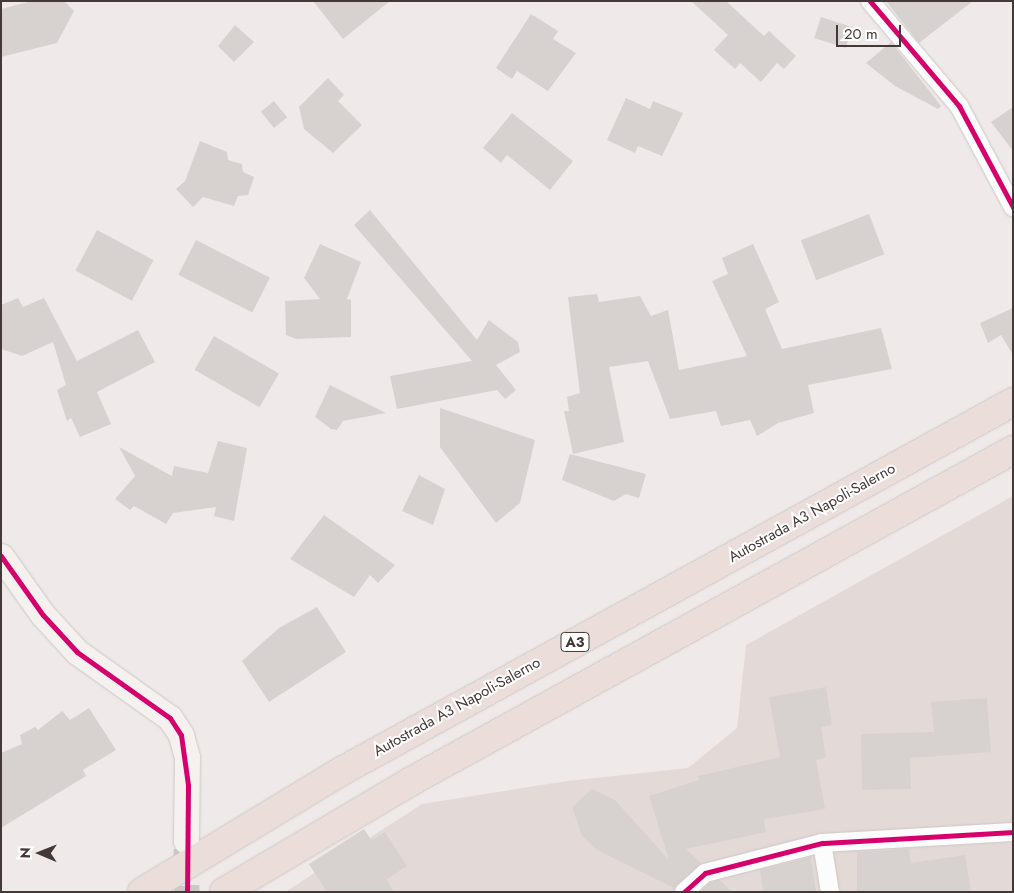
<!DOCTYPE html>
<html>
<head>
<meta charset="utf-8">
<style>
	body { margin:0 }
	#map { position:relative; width:1014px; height:893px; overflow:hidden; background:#efeae9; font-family:Jost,sans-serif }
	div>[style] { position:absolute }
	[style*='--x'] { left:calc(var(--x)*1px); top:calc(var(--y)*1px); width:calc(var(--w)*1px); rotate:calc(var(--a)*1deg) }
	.residential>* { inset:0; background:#e3dad7 }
	.building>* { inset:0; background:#d7d2d0; transform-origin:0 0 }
	.secondary-tunnel>* { height:25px; margin-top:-12.5px; transform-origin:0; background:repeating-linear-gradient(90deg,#cdc7c5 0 25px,transparent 0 37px) }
	.roads { filter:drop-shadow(0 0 1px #ccc7c5) drop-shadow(0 0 1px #ccc7c5) }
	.street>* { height:18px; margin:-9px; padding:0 9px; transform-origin:9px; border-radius:9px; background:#fdfcfc }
	.secondary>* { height:25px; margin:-12.5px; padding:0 12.5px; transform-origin:12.5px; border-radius:12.5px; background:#f5f1ef }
	.highway>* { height:28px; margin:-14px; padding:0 14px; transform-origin:14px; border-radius:14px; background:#ebddda }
	.cycleway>* { height:5px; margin:-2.5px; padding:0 2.5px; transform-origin:2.5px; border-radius:2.5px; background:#d6006c }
	span { translate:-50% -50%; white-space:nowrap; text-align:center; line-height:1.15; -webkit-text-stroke:4px #fff; paint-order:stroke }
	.shield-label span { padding:1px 4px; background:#fff; border:1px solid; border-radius:4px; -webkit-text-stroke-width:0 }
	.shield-label { font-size:14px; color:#443936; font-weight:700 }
	.street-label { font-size:15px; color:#443936 }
	.frame { position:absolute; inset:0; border:2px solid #443936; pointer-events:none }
	.north { position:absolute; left:15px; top:828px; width:50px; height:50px; -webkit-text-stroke:4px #fff; paint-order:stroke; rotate:271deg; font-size:14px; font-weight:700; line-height:20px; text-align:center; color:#443936 }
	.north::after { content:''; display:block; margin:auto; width:18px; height:22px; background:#443936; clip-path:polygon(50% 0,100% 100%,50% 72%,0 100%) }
	.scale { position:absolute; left:836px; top:25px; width:65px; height:22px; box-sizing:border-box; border:2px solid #443936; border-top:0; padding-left:6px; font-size:15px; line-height:18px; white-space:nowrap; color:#443936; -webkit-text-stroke:4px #fff; paint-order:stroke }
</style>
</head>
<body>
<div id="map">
	<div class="residential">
		<div style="clip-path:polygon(1013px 496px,1013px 892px,285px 892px,422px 804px,567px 781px,688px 768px,737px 728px,746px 645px)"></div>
	</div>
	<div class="building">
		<div style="clip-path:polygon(32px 1px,64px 1px,74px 11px,57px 43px,1px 57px,1px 9px)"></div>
		<div style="clip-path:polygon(313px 1px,390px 1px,343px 39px)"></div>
		<div style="clip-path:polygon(691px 1px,726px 1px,764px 36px,769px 31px,796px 56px,784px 69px,777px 63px,761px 82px,740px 63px,735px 69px,714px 50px,728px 35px)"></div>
		<div style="clip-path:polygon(886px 1px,973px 1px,919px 43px)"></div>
		<div style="clip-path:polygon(531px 14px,558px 31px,553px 39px,576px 53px,548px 91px,517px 71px,512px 79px,496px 68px)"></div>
		<div style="left:821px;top:17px;width:33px;height:22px;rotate:18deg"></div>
		<div style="clip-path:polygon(235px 25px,254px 42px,234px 62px,218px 46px)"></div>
		<div style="clip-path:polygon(891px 42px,941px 106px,938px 109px,895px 86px,866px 63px)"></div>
		<div style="clip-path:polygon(328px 78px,344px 95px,338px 101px,362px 125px,333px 153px,304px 129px,299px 107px)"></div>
		<div style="clip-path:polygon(626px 98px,650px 109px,653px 101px,683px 113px,662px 156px,638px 146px,635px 153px,607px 140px)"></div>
		<div style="left:274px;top:101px;width:21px;height:17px;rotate:51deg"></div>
		<div style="clip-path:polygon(1013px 107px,1013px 151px,991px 122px)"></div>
		<div style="clip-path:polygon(512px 113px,573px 161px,550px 190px,507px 155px,501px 163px,483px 148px)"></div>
		<div style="clip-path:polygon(200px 141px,227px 152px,228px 160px,242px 164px,243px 172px,254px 177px,248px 195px,238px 196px,234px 206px,203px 197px,193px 207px,176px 189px,185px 181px)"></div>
		<div style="clip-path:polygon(370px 210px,477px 340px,489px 320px,518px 342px,520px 352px,496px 365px,516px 390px,505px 399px,497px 390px,397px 409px,390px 376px,472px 361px,354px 225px)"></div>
		<div style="left:869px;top:214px;width:43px;height:73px;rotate:69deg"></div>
		<div style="left:97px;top:230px;width:64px;height:46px;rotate:28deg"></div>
		<div style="left:196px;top:240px;width:83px;height:39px;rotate:27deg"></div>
		<div style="clip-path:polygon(320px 244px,361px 262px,347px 299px,351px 300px,351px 337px,296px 339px,286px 335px,285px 301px,320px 299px,304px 278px)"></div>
		<div style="clip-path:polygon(753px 244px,779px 302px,765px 309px,782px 349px,881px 328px,892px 369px,808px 385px,814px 413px,778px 423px,757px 436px,750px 420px,721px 426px,716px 411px,670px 419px,648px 361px,609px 367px,624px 442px,573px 454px,564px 411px,569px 411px,567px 397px,580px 393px,568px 297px,597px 294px,599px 302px,640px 296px,651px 316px,668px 310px,679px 370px,747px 356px,712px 281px,728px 274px,722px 258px)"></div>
		<div style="clip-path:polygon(18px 298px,23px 307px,44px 298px,77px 361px,138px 330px,155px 362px,97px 392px,111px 424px,80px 437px,71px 418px,67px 421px,57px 390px,66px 385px,53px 342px,22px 356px,1px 349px,1px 305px)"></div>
		<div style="clip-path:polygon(1013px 308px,1013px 355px,1001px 335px,988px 343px,980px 323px)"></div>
		<div style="left:214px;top:336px;width:75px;height:39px;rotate:30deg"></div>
		<div style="clip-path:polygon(330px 385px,386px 413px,343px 421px,337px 430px,331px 429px,315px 417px)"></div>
		<div style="clip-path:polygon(440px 408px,535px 440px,520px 503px,496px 523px,440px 447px)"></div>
		<div style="clip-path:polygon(218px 441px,247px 448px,234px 521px,214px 516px,216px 507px,173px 513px,166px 524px,134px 506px,130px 510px,115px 499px,135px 476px,119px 447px,172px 476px,174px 466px,208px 473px)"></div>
		<div style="clip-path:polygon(570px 454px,646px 474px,639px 498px,626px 494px,614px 501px,562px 480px)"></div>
		<div style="clip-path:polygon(419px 475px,445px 489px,433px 525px,402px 511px)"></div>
		<div style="clip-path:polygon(324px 515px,395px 565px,378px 583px,370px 575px,354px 597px,290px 559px)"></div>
		<div style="clip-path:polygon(317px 607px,346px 652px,269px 702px,242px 661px,279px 628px)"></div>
		<div style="clip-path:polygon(826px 687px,832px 725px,821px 727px,826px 758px,816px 760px,825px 809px,764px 819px,766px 832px,686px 849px,701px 863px,674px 888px,597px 850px,582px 836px,572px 807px,592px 789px,615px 800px,669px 860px,649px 796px,699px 780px,698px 776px,780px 757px,769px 697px)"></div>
		<div style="clip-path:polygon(987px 698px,991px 752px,910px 758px,911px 789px,862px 790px,861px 734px,934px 732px,931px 702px)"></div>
		<div style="clip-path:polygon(89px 708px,116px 750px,83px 770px,86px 776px,1px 828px,1px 753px,22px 744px,20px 735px,35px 727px,38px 730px,62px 711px,70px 720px)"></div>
		<div style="clip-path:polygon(364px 829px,371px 840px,385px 832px,407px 866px,387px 879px,394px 892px,327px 892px,309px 864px)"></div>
		<div style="clip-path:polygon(909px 849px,911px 863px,965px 855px,971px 892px,857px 892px,857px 852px)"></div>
		<div style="clip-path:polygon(811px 857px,816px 892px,763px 892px,760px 870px)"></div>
		<div style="clip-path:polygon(720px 880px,732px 892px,700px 892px,710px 883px)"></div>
	</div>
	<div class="secondary-tunnel">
		<div style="--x:186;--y:848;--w:44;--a:88.7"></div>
	</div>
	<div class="roads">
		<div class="street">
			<div style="--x:870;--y:1;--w:138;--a:49.7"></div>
			<div style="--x:959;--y:106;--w:115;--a:61.9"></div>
			<div style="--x:822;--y:843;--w:50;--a:80.7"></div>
			<div style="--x:684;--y:892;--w:28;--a:-42"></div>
			<div style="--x:705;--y:873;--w:121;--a:-14.4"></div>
			<div style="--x:822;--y:843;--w:191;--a:-3.3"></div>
		</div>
		<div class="secondary">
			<div style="--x:1;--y:556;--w:72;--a:54.6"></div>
			<div style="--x:43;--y:615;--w:50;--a:47.4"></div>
			<div style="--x:77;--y:652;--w:114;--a:35.4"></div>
			<div style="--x:170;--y:718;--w:20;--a:57"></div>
			<div style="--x:181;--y:735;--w:23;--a:75"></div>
			<div style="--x:187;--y:757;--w:84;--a:90.7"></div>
		</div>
		<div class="highway">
			<div style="--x:142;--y:892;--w:232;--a:-31.2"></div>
			<div style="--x:340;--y:772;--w:768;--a:-28.8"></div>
			<div style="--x:224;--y:892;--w:214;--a:-30.6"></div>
			<div style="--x:408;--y:783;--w:691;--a:-28.83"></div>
		</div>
	</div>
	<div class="cycleway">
		<div style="--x:870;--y:1;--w:138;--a:49.7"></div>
		<div style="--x:959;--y:106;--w:115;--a:61.9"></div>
		<div style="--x:1;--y:556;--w:72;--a:54.6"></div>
		<div style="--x:43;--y:615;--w:50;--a:47.4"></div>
		<div style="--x:77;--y:652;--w:114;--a:35.4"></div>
		<div style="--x:170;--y:718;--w:20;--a:57"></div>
		<div style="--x:181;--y:735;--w:50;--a:82"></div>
		<div style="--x:188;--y:785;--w:107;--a:90.5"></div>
		<div style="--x:684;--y:892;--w:28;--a:-42"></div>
		<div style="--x:705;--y:873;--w:121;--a:-14.4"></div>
		<div style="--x:822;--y:843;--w:191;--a:-3.3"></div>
	</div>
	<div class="shield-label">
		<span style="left:575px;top:642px">A3</span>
	</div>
	<div class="street-label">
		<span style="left:812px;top:513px;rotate:-29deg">Autostrada A3 Napoli-Salerno</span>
		<span style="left:457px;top:707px;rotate:-29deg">Autostrada A3 Napoli-Salerno</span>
	</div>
	<div class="frame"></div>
	<div class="north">N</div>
	<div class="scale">20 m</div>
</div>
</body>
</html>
